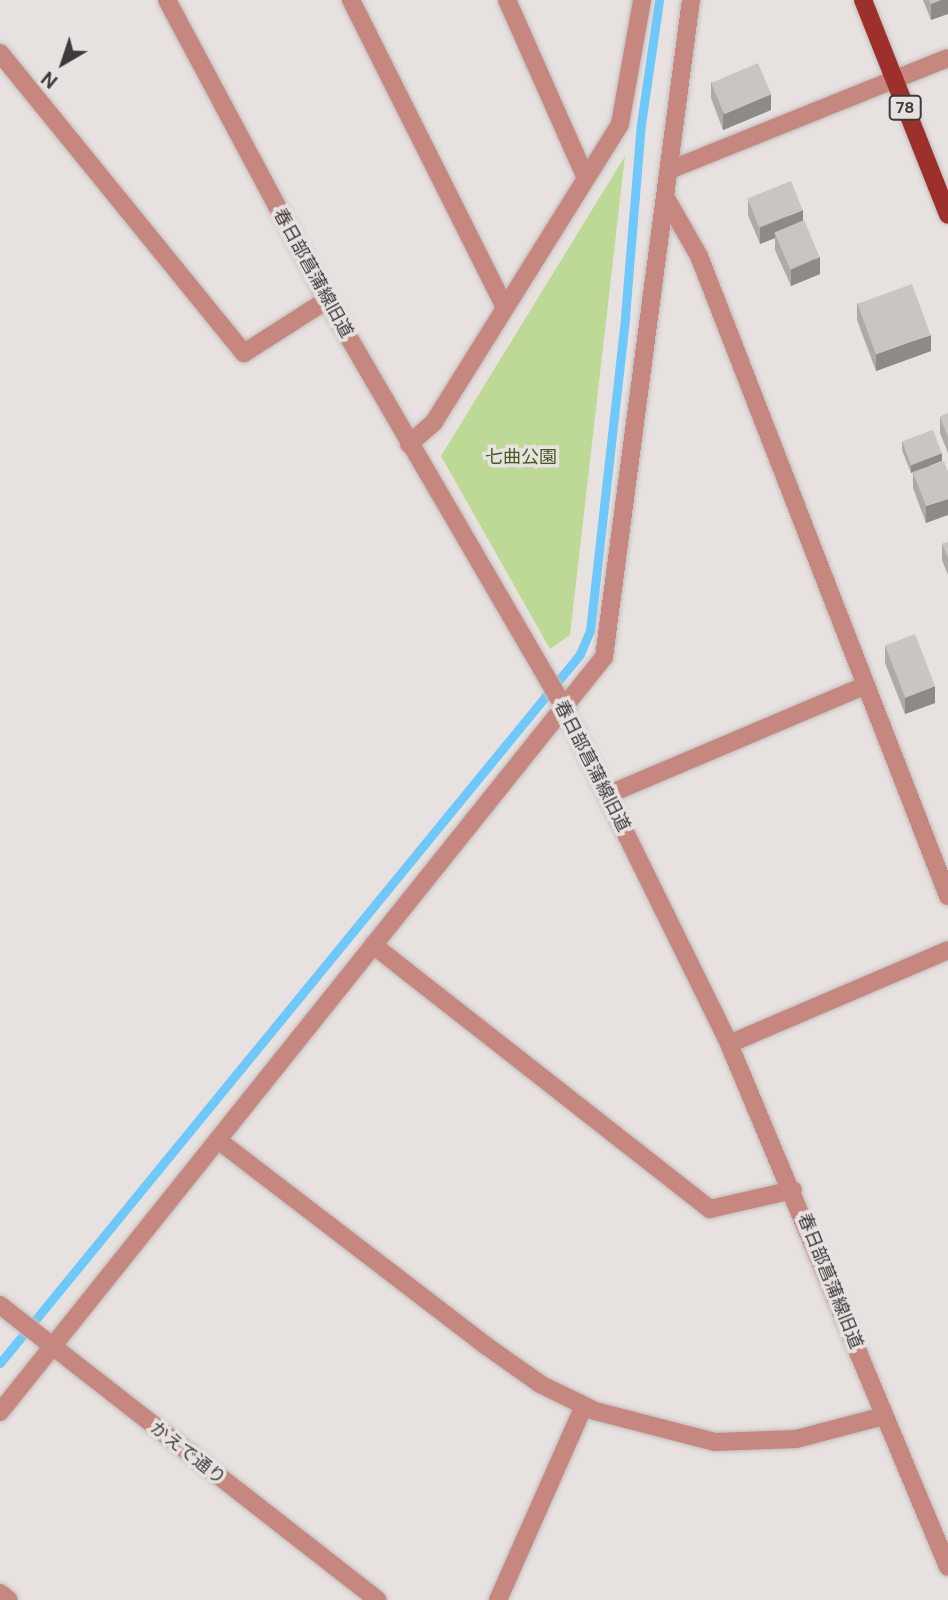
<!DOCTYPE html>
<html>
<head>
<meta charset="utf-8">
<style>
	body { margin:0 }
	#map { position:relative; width:948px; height:1600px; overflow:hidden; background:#e7e2e0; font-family:"DM Sans","Noto Sans JP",sans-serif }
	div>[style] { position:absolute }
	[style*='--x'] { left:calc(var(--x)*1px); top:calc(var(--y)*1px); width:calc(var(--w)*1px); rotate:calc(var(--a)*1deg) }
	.green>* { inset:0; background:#bed996 }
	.stream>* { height:9px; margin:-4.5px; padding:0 4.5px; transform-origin:4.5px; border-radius:4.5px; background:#6ec8fa }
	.roads { filter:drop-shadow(0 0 2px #c2bdbb) drop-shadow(0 0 2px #c2bdbb) }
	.minor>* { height:18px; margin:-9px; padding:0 9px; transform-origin:9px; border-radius:9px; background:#c5877f }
	.major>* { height:18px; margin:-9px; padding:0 9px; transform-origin:9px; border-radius:9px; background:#9e302c }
	.wall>* { inset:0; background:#adaaa7 }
	.shaded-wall>* { inset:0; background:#8d8b88 }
	.building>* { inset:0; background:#c9c6c2; transform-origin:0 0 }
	span { translate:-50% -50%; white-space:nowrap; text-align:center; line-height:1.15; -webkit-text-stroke:7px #e7e2e0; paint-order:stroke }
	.shield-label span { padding:2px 5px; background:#e7e2e0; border:2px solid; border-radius:5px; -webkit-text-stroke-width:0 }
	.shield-label { font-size:16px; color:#3d3b3a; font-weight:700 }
	.street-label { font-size:18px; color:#3d3b3a }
	.park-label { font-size:18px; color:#465a21 }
	.north { position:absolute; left:28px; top:28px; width:70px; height:70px; -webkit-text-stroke:5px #e7e2e0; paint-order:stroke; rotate:219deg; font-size:19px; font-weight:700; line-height:28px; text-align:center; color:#3d3b3a }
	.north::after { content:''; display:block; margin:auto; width:24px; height:32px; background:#3d3b3a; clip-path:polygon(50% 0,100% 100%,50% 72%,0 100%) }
</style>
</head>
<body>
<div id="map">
	<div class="green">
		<div style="clip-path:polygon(625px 156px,570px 635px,550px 649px,441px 456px)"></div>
	</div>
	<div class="stream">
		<div style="--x:0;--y:1363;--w:916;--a:-50.71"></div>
		<div style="--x:580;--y:654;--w:25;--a:-67"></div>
		<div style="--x:590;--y:631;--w:316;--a:-83.6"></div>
		<div style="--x:625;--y:317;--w:194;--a:-85.3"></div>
		<div style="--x:641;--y:124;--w:125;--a:-81.7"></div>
	</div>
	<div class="roads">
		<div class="minor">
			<div style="--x:167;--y:0;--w:340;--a:61.9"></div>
			<div style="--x:327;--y:300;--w:470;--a:59.8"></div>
			<div style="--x:563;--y:706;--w:377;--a:63.8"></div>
			<div style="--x:729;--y:1044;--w:567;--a:67.28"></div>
			<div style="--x:351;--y:0;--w:344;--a:63.4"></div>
			<div style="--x:507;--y:0;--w:195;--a:66.1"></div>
			<div style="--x:0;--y:53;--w:387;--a:50.9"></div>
			<div style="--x:244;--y:353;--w:98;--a:-32.6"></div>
			<div style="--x:672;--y:169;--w:297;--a:-21.9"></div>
			<div style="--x:667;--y:200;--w:64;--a:60.3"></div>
			<div style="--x:699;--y:256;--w:687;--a:68.74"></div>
			<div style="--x:409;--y:444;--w:33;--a:-41"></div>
			<div style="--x:434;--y:422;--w:351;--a:-58"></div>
			<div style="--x:620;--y:124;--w:126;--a:-79.9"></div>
			<div style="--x:607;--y:795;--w:281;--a:-23"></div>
			<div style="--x:373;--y:945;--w:428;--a:38.1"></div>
			<div style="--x:710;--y:1209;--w:85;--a:-12.9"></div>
			<div style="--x:729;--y:1044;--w:238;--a:-23.2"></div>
			<div style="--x:218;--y:1140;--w:337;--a:37.5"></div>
			<div style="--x:485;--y:1345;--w:67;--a:35.3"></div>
			<div style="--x:540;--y:1384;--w:61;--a:26.1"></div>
			<div style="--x:595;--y:1411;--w:124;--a:14.5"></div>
			<div style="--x:715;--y:1442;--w:81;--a:-2.1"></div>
			<div style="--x:796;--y:1439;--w:91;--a:-14.6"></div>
			<div style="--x:0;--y:1305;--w:479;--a:38"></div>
			<div style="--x:0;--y:1412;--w:967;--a:-51.34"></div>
			<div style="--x:604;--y:657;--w:663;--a:-82.46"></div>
			<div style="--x:0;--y:1593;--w:11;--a:38"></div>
			<div style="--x:498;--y:1600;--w:212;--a:-66.1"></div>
		</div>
		<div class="major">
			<div style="--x:863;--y:0;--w:231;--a:68.4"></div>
		</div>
	</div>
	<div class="wall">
		<div style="clip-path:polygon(923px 0,948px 0,931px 20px)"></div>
		<div style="clip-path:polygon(711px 82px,771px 110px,723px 130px,711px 98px)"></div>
		<div style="clip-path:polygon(748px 199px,803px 221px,820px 274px,791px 286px,775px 250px,775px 238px,760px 244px,748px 215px)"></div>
		<div style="clip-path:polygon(857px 303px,931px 351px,876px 371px,857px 320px)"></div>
		<div style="clip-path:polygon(948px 413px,948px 453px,940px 433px,940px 417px)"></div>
		<div style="clip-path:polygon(933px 430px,926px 523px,913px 488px,913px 472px,911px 473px,902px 450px,902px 442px)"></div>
		<div style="clip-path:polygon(948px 542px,948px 575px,942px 560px,942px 544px)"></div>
		<div style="clip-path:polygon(885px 646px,935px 703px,905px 714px,885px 663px)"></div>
	</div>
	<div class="shaded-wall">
		<div style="clip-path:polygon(941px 0,948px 0,948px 14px,931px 20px,931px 4px)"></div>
		<div style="clip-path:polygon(771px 94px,771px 110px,723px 130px,723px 113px)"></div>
		<div style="clip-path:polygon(803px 210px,803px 226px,775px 233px,775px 238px,760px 244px,760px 228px)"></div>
		<div style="clip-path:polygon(820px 257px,820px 274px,791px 286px,791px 270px)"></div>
		<div style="clip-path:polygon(931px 335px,931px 351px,876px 371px,876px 354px)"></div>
		<div style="clip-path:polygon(942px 453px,942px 461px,911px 473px,911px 465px)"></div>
		<div style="clip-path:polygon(948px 499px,948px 515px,926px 523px,926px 506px)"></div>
		<div style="clip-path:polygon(935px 686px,935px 703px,905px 714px,905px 698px)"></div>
	</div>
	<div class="building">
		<div style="clip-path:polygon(929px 0,941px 0,931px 4px)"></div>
		<div style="left:758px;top:63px;width:34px;height:51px;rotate:67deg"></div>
		<div style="left:791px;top:181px;width:31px;height:47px;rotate:68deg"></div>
		<div style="left:804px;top:220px;width:40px;height:32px;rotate:67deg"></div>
		<div style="left:912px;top:284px;width:54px;height:58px;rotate:70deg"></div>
		<div style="clip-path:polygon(948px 413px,948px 437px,940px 417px)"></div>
		<div style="left:933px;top:430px;width:25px;height:33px;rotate:69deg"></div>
		<div style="clip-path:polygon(944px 461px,948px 472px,948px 499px,926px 506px,913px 472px)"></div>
		<div style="clip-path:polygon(948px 542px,948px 558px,942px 544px)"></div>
		<div style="left:915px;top:634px;width:56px;height:32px;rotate:69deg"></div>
	</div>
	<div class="shield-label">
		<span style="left:905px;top:108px">78</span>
	</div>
	<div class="street-label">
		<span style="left:313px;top:273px;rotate:61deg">春日部菖蒲線旧道</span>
		<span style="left:592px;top:766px;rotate:63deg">春日部菖蒲線旧道</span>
		<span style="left:830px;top:1281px;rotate:68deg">春日部菖蒲線旧道</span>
		<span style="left:188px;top:1453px;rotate:38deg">かえで通り</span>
	</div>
	<div class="park-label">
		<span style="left:521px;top:457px">七曲公園</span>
	</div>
	<div class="north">N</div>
</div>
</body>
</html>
